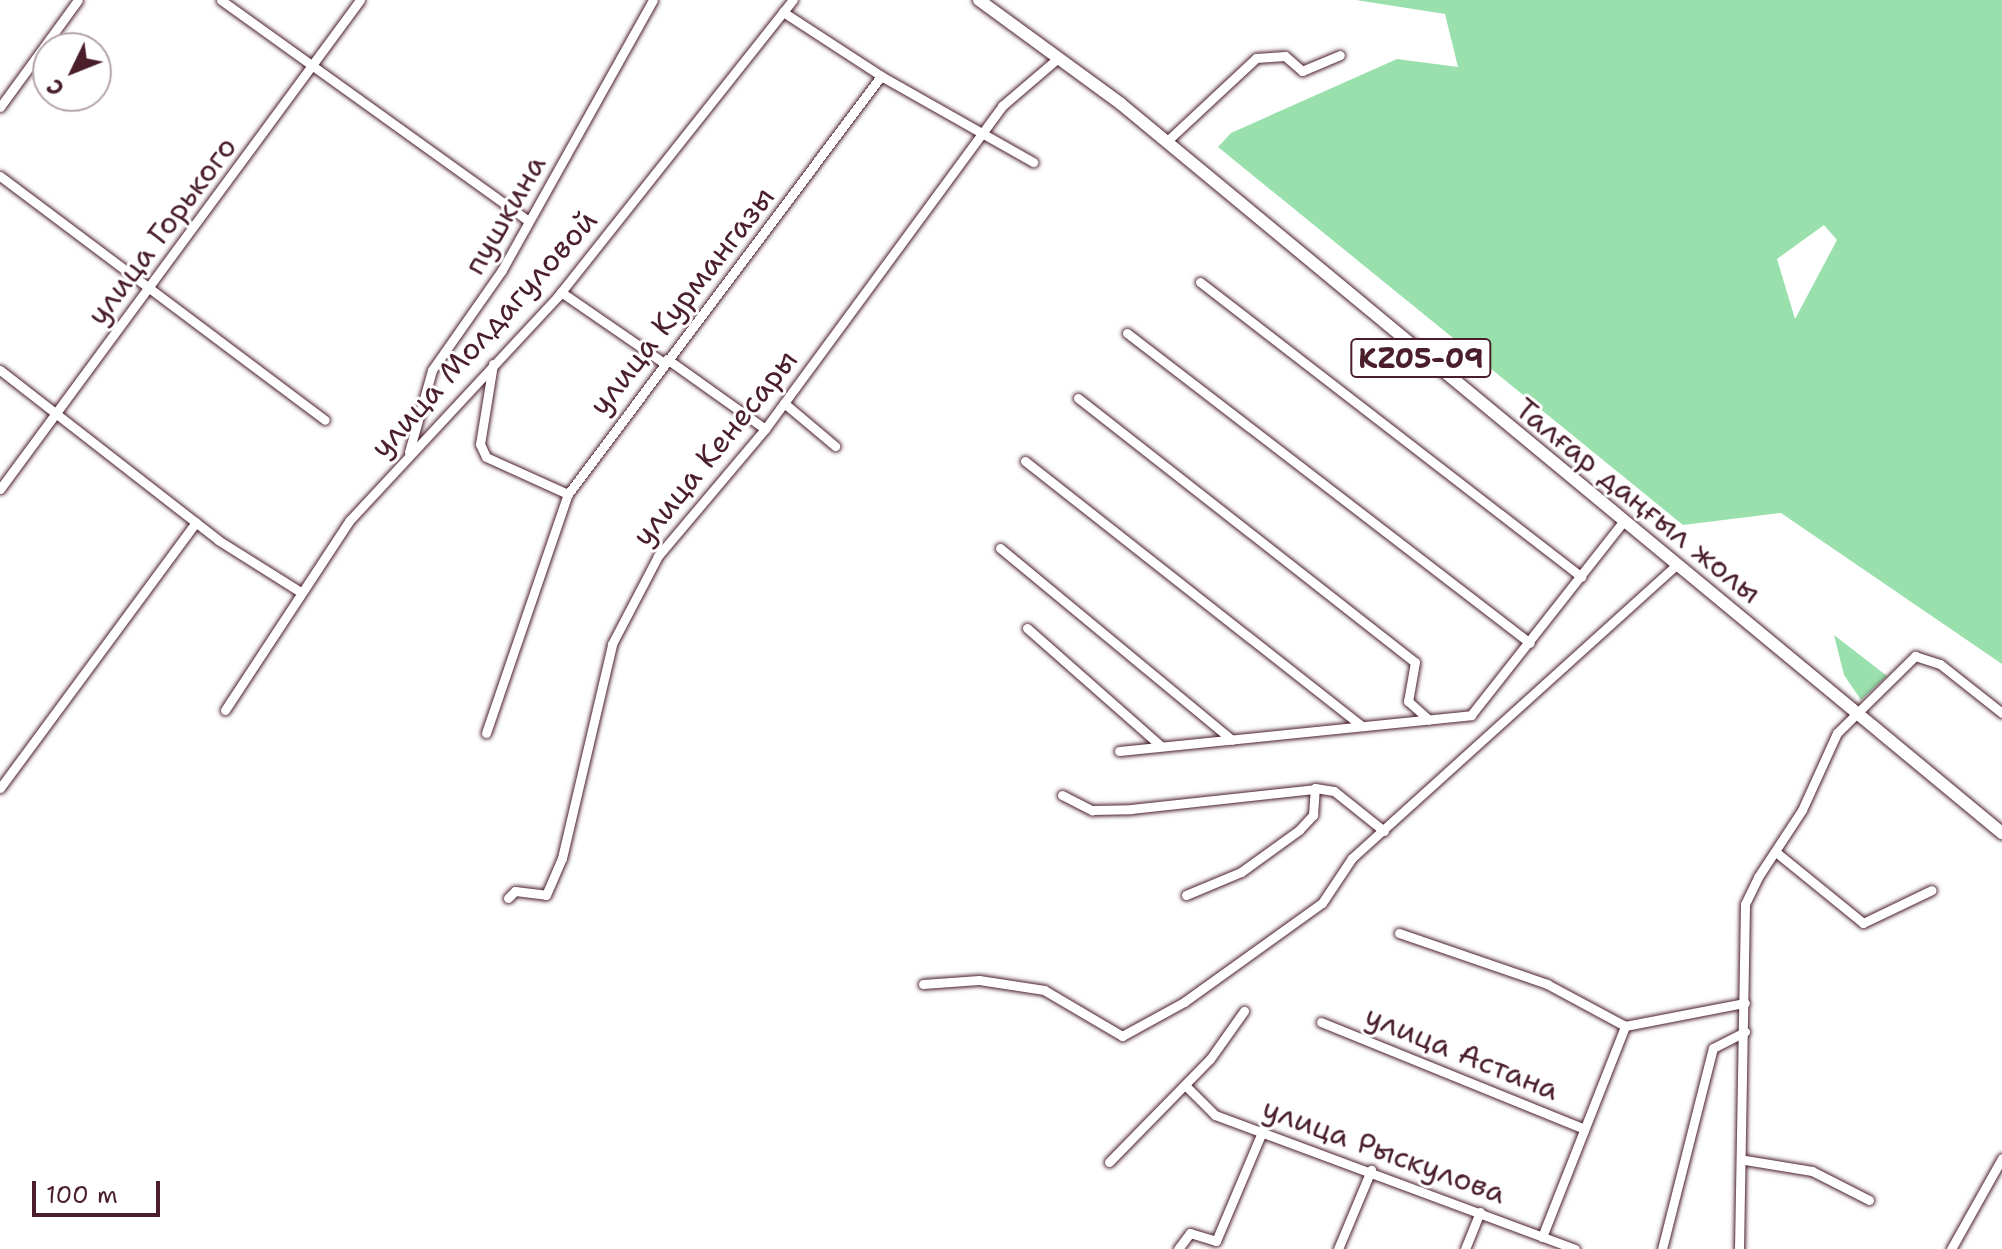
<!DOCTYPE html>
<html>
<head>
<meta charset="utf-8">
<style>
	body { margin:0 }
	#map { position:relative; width:2002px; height:1249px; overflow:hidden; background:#fff; font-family:"Shantell Sans",sans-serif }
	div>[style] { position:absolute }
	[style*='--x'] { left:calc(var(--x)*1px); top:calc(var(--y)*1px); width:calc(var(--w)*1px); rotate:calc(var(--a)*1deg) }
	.green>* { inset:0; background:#99e0ad }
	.roads { filter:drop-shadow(0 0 2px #4a1f2b) drop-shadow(0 0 2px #4a1f2b) }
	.minor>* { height:9px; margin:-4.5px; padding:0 4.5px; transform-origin:4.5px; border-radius:4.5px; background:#fff }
	.major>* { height:12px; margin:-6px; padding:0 6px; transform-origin:6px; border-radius:6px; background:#fff }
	span { translate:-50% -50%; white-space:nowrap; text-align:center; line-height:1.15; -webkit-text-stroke:6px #fff; paint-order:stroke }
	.shield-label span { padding:2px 6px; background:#fff; border:2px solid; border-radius:6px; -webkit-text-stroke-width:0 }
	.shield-label { font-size:28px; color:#4a1f2b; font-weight:700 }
	.street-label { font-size:30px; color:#4a1f2b }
	.north { position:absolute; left:32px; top:32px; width:80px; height:80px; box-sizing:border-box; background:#fff; border:2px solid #b7a5aa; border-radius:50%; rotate:227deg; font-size:22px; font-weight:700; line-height:32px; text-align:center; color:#4a1f2b }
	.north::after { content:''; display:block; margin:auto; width:28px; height:36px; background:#4a1f2b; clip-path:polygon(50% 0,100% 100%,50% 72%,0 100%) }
	.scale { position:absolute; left:32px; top:1181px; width:128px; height:36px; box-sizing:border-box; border:4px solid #4a1f2b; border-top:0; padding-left:10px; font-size:24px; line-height:28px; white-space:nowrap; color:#4a1f2b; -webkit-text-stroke:6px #fff; paint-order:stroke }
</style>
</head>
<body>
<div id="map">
	<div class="green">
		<div style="clip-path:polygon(evenodd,1356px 0,2002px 0,2002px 664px,1781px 513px,1683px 525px,1218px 147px,1231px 133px,1397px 59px,1458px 67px,1445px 14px,1356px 0,1824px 225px,1837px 240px,1795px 319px,1777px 259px,1824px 225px)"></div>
		<div style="clip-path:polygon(1834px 635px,1887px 676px,1861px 700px,1844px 675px)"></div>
	</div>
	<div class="roads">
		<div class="minor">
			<div style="--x:221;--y:0;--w:378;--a:35.7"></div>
			<div style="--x:783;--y:12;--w:117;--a:33.1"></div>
			<div style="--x:0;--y:107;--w:132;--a:-53.9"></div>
			<div style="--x:1166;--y:142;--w:123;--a:-43"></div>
			<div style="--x:1256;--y:58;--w:29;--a:-4"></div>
			<div style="--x:1285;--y:56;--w:23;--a:41"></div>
			<div style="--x:1302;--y:71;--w:41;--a:-22.8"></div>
			<div style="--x:0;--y:176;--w:406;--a:36.9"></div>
			<div style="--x:1200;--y:282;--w:482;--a:37.7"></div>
			<div style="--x:561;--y:292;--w:125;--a:34.6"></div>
			<div style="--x:1127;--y:333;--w:508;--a:37.57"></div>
			<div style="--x:667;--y:359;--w:120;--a:35.5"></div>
			<div style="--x:493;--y:364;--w:81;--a:99.2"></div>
			<div style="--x:480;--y:444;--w:14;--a:65"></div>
			<div style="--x:486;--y:457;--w:90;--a:24.3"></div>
			<div style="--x:0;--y:370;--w:276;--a:37.9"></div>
			<div style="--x:218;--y:540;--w:96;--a:32.2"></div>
			<div style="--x:1078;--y:398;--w:428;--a:38.1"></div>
			<div style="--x:1415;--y:662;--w:40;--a:100"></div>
			<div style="--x:1408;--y:701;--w:28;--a:42"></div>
			<div style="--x:784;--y:403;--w:67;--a:40.1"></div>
			<div style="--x:409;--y:452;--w:85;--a:-74.3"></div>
			<div style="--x:432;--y:370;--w:122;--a:-55"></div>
			<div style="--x:502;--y:270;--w:309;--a:-60.8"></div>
			<div style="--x:1025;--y:461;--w:427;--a:38.2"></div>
			<div style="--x:0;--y:489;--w:607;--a:-53.64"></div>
			<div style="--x:1000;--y:548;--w:301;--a:39.6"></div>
			<div style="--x:1027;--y:628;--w:179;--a:41.4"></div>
			<div style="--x:225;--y:710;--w:227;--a:-56.7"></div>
			<div style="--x:350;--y:520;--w:306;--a:-47.1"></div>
			<div style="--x:558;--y:296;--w:378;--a:-51.6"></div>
			<div style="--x:486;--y:733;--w:253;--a:-71.1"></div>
			<div style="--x:568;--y:494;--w:522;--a:-53.17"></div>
			<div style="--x:881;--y:76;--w:175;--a:29.5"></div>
			<div style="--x:1119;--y:751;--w:354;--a:-5.8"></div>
			<div style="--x:1471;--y:715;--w:246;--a:-51.8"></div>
			<div style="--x:0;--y:788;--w:330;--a:-53.6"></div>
			<div style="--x:1062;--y:795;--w:34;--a:27"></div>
			<div style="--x:1092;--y:810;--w:39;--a:-1"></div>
			<div style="--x:1131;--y:809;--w:184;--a:-6.2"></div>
			<div style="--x:1777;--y:853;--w:111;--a:39.1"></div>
			<div style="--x:1863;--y:923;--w:76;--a:-25.6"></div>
			<div style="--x:1186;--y:895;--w:60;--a:-22.7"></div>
			<div style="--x:1241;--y:872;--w:72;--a:-35.9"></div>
			<div style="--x:1299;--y:830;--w:21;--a:-47"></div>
			<div style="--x:1313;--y:815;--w:27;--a:-86"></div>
			<div style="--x:1315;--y:788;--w:19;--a:9"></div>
			<div style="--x:1334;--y:791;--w:64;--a:38.7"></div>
			<div style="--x:508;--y:898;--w:10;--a:-45"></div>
			<div style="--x:515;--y:891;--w:31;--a:7"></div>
			<div style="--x:546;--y:895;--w:40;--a:-66.6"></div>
			<div style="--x:562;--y:858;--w:220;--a:-76.8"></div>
			<div style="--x:612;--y:644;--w:99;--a:-62.4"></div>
			<div style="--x:658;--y:556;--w:166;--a:-49.9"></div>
			<div style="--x:765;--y:429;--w:401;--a:-53.7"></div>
			<div style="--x:1002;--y:106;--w:74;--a:-40.6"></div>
			<div style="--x:1399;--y:933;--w:157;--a:19"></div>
			<div style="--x:1547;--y:984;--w:89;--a:28.3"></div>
			<div style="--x:923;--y:984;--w:56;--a:-4.1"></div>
			<div style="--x:979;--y:980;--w:66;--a:8.7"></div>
			<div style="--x:1044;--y:990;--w:91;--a:30.5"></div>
			<div style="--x:1122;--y:1036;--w:71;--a:-28.7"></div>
			<div style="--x:1184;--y:1002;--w:170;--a:-35.7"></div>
			<div style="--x:1322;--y:903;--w:54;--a:-56.3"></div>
			<div style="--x:1352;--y:858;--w:437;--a:-42.1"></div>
			<div style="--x:1321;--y:1022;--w:284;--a:22.1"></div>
			<div style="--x:1185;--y:1085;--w:42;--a:45"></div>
			<div style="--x:1215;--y:1115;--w:384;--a:20.4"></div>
			<div style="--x:1745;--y:1160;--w:68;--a:9.3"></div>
			<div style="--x:1812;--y:1171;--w:64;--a:27"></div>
			<div style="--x:1109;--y:1162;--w:144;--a:-45.6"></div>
			<div style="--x:1210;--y:1059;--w:59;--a:-54.7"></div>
			<div style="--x:1542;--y:1237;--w:227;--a:-68.5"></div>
			<div style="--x:1625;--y:1026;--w:122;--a:-10.9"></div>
			<div style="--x:1178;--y:1249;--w:20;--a:-53"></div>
			<div style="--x:1190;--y:1233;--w:27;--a:17"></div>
			<div style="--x:1216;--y:1241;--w:121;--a:-67.1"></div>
			<div style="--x:1338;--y:1249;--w:86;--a:-67.3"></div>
			<div style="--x:1465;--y:1249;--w:40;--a:-68"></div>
			<div style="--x:1662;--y:1249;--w:207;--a:-75.8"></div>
			<div style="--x:1713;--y:1048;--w:36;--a:-27"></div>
			<div style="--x:1739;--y:1249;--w:345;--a:-89"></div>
			<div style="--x:1745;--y:904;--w:30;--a:-64"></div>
			<div style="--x:1758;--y:877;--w:80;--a:-56.7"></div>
			<div style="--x:1802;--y:810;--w:85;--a:-65.6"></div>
			<div style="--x:1837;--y:733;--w:110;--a:-44.6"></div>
			<div style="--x:1915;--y:656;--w:26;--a:18"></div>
			<div style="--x:1940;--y:664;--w:79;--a:38.3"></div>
			<div style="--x:1951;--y:1249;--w:104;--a:-60.7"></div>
		</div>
		<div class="major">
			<div style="--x:979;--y:0;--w:176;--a:36.2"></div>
			<div style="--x:1121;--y:104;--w:1144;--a:39.61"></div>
		</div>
	</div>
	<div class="shield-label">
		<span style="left:1421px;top:358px">KZ05-09</span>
	</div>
	<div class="street-label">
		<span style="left:505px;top:215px;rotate:-60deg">пушкина</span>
		<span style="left:162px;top:231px;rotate:-53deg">улица Горького</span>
		<span style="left:682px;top:301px;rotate:-52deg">улица Курмангазы</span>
		<span style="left:484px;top:334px;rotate:-48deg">улица Молдагуловой</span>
		<span style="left:715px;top:448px;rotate:-51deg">улица Кенесары</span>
		<span style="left:1638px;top:501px;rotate:39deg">Талғар даңғыл жолы</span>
		<span style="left:1462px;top:1053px;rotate:22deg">улица Астана</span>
		<span style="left:1384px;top:1151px;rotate:20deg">улица Рыскулова</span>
	</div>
	<div class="north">С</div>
	<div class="scale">100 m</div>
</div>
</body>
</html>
